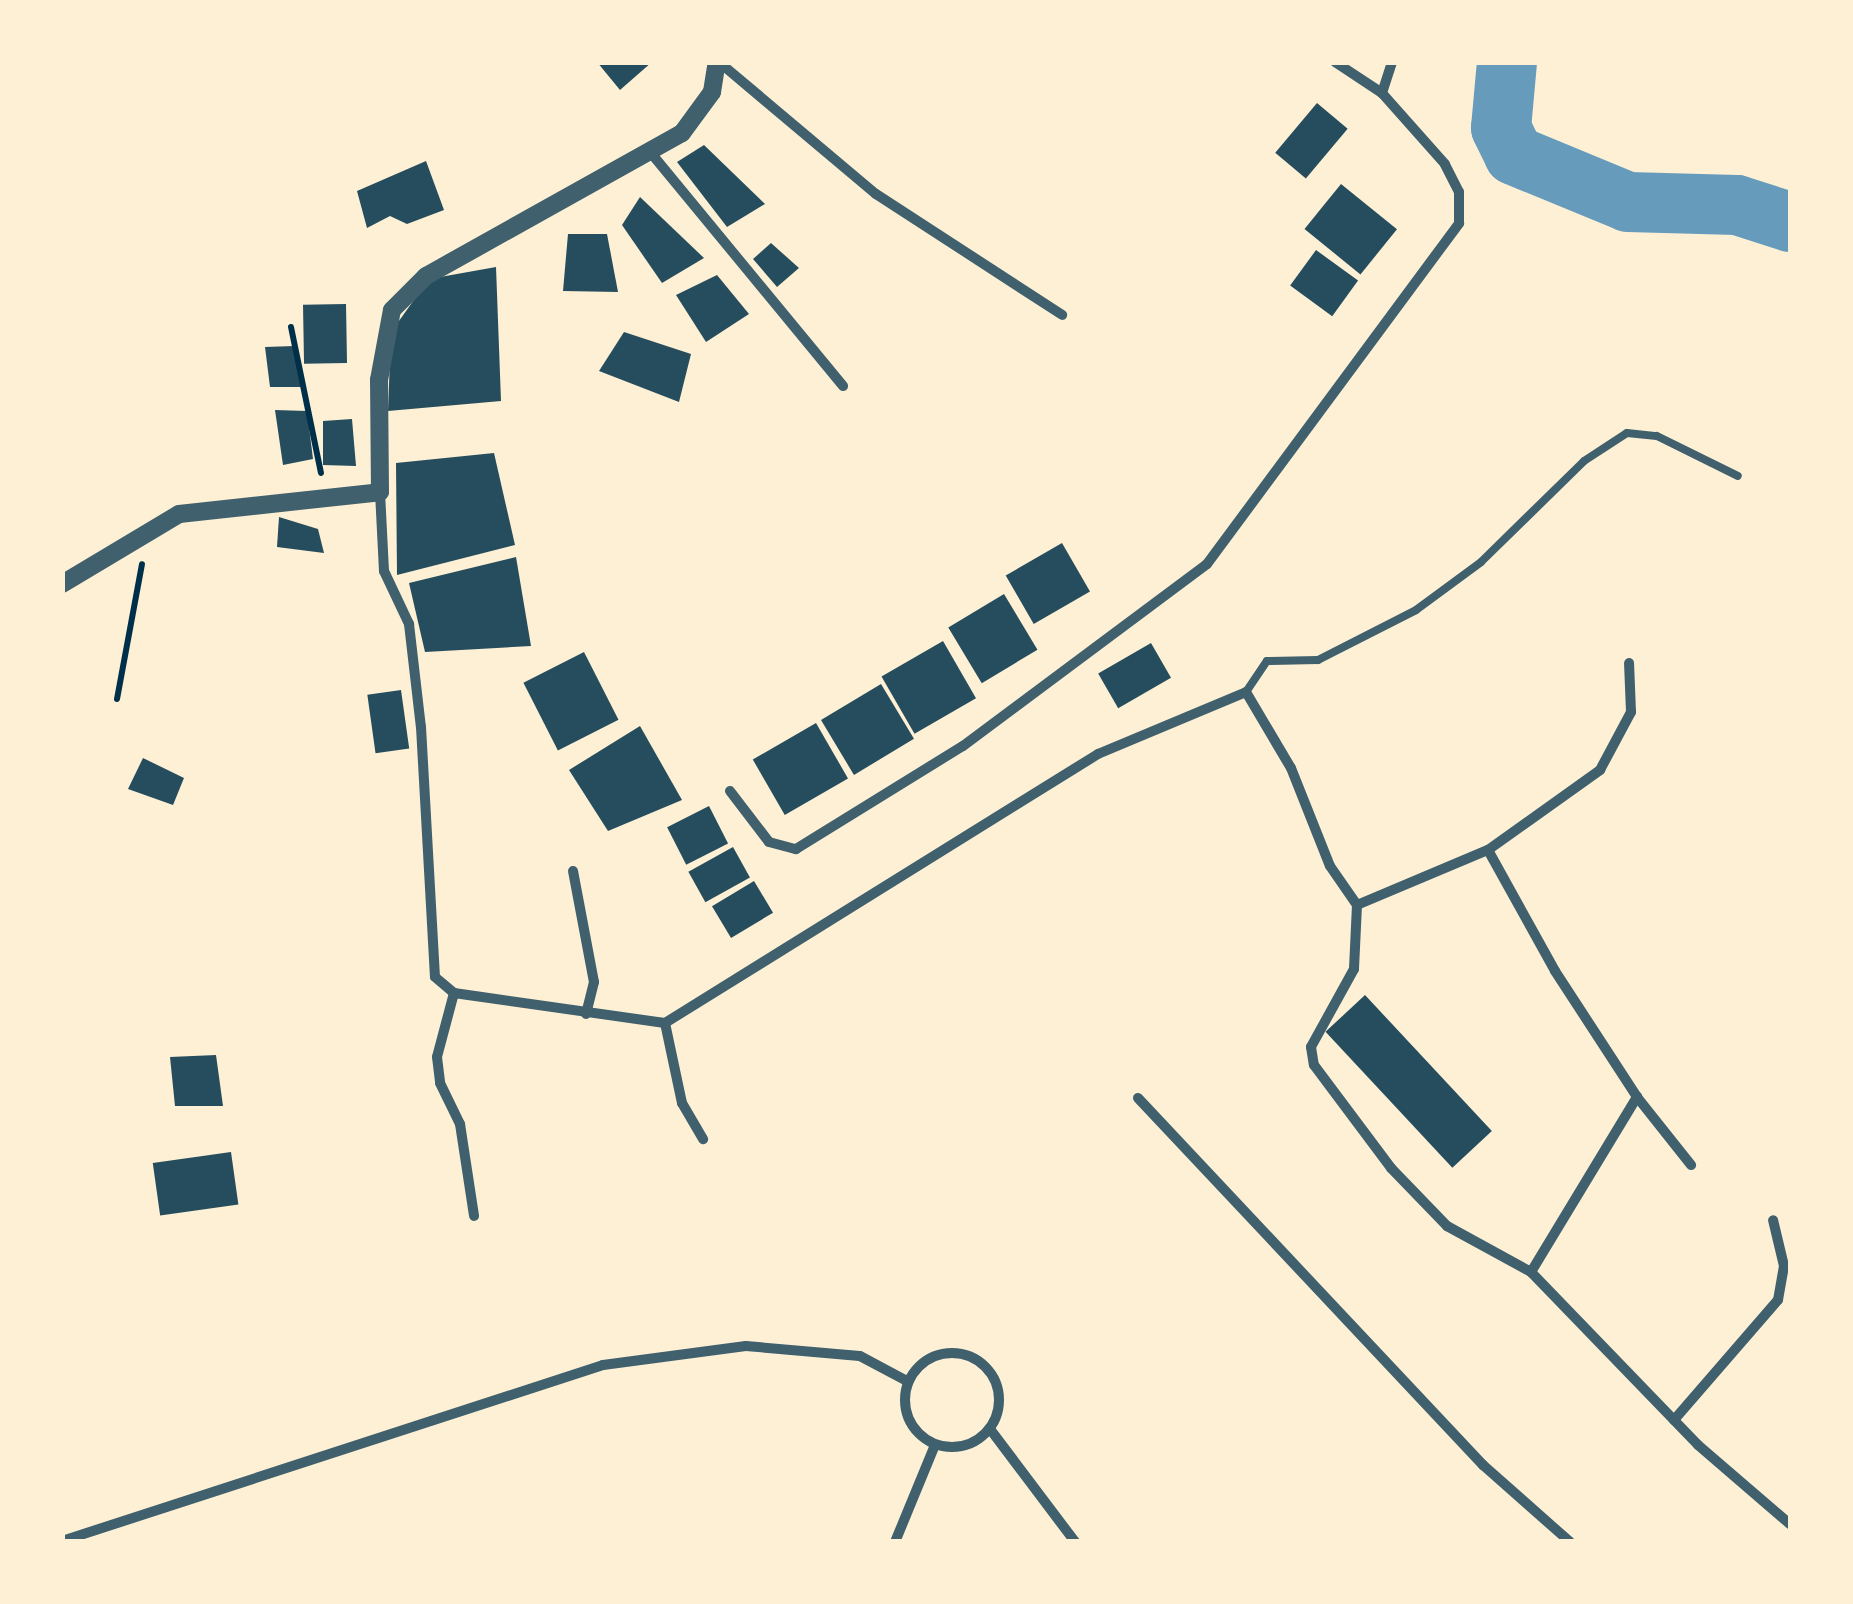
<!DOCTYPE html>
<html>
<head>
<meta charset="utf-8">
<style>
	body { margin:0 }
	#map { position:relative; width:1853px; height:1604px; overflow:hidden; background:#fdf0d5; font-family:Raleway,sans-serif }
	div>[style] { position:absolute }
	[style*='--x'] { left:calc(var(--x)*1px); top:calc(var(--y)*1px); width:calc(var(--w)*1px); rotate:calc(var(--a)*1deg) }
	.river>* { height:60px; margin:-30px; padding:0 30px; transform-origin:30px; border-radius:30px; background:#669bbc }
	.building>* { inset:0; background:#264d5e; transform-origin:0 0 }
	.path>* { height:6px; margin:-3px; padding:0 3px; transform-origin:3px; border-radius:3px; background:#003049 }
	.service>* { height:8px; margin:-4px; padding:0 4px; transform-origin:4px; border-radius:4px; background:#3f606c }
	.minor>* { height:10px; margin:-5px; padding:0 5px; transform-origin:5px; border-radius:5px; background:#3f606c }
	.minor>.ring { margin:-5px; padding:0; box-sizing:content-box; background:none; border:10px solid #3f606c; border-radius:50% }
	.tertiary>* { height:18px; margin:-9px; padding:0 9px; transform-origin:9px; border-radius:9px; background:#3f606c }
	span { translate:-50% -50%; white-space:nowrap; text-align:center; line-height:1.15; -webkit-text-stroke:8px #fdf0d5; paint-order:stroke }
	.frame { position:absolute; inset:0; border:65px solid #fdf0d5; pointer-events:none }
</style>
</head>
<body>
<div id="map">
	<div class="river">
		<div style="--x:1507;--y:62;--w:66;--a:95.2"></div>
		<div style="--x:1501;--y:128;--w:30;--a:64"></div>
		<div style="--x:1514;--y:155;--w:123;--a:22.4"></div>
		<div style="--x:1628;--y:202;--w:109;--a:1.6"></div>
		<div style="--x:1737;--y:205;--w:56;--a:17.8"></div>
	</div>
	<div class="building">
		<div style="clip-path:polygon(597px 62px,652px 62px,620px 90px)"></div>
		<div style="left:1317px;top:103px;width:40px;height:65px;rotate:40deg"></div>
		<div style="clip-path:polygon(704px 145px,765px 204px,727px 227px,677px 162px)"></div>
		<div style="clip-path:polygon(426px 161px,444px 210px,407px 224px,390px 216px,367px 228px,357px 191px)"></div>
		<div style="left:1341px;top:184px;width:72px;height:58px;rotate:39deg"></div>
		<div style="clip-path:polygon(640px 197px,704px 258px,662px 283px,622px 225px)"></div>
		<div style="clip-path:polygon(568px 234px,607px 234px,618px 292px,563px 291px)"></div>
		<div style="clip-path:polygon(771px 243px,799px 268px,777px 287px,753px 259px)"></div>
		<div style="left:1316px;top:250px;width:52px;height:44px;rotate:36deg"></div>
		<div style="clip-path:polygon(496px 267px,501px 401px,388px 411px,391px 332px,429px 279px)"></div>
		<div style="clip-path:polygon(717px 275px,749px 314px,706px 342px,676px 295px)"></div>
		<div style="left:346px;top:304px;width:59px;height:43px;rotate:89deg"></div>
		<div style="clip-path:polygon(624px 332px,691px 354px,679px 402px,599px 371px)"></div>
		<div style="clip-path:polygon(294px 346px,303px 387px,270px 387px,265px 347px)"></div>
		<div style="clip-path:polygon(275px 410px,307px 411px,313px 459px,283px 465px)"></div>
		<div style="clip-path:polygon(352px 419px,356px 466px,323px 465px,323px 421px)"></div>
		<div style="clip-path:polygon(494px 453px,515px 545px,397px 575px,396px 463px)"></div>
		<div style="clip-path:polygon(279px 517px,318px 529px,324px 553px,277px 547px)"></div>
		<div style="left:1062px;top:543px;width:56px;height:65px;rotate:60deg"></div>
		<div style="clip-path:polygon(516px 557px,531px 646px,425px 652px,409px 583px)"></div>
		<div style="left:1004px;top:594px;width:65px;height:65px;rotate:59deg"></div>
		<div style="left:943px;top:641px;width:66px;height:71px;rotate:60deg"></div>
		<div style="left:1151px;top:643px;width:40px;height:61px;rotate:60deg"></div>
		<div style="left:584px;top:652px;width:76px;height:68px;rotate:63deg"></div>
		<div style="left:881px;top:684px;width:64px;height:70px;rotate:59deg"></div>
		<div style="left:401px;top:690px;width:59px;height:34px;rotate:82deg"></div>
		<div style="left:816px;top:723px;width:64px;height:73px;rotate:60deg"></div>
		<div style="clip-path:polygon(640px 726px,682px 800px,608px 831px,569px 770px)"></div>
		<div style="clip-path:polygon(143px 758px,184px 778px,173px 805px,128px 789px)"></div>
		<div style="left:709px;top:806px;width:42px;height:47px;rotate:63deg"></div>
		<div style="left:733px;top:847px;width:35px;height:51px;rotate:61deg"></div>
		<div style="left:754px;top:881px;width:37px;height:49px;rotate:59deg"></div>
		<div style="left:1365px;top:995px;width:186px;height:54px;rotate:47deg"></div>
		<div style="clip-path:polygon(216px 1055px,223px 1106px,175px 1106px,170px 1057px)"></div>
		<div style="left:231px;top:1152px;width:53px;height:79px;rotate:82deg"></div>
	</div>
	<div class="path">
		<div style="--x:291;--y:327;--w:149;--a:78.4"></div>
		<div style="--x:117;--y:699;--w:137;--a:-79.5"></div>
	</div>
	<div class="service">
		<div style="--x:1246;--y:692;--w:37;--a:-56"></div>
		<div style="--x:1267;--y:661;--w:51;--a:-1.1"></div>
		<div style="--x:1318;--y:660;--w:110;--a:-27"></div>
		<div style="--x:1416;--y:610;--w:81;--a:-36.4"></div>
		<div style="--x:1481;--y:562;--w:144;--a:-44.4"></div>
		<div style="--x:1584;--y:461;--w:51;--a:-33.1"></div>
		<div style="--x:1627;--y:433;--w:30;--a:6"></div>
		<div style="--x:1657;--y:436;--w:90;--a:26.3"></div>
	</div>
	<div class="minor">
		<div style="--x:719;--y:62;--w:205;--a:40.1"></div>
		<div style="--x:876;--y:194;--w:222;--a:33"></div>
		<div style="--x:1382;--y:93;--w:33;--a:-72"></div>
		<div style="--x:651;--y:153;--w:302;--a:50.5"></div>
		<div style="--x:380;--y:492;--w:79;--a:87.1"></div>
		<div style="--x:384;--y:571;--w:59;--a:64.7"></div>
		<div style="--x:409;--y:624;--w:104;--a:83.4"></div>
		<div style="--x:421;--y:727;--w:250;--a:86.8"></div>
		<div style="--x:435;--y:977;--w:25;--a:40"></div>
		<div style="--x:454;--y:993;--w:213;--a:8.1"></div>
		<div style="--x:665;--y:1023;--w:510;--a:-31.85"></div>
		<div style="--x:1098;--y:754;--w:160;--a:-22.7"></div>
		<div style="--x:1246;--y:692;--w:88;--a:59.4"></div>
		<div style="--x:1291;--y:768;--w:105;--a:68.3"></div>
		<div style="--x:1330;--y:866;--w:47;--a:55.3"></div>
		<div style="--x:1357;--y:905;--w:64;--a:92.7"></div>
		<div style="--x:1354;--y:969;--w:89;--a:118.9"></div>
		<div style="--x:1311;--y:1047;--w:18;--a:81"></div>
		<div style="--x:1314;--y:1065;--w:129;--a:53.2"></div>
		<div style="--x:1391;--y:1168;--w:81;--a:46"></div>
		<div style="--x:1447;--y:1226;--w:96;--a:28.7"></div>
		<div style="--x:1531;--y:1272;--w:240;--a:46"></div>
		<div style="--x:1698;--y:1445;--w:121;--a:40.7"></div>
		<div style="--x:730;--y:791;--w:64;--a:52.6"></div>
		<div style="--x:769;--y:842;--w:28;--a:15"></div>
		<div style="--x:796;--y:849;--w:196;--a:-31.7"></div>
		<div style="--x:963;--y:746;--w:304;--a:-36.7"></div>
		<div style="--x:1207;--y:564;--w:424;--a:-53.5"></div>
		<div style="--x:1459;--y:223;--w:31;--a:-90"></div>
		<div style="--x:1459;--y:192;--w:31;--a:-117"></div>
		<div style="--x:1445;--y:164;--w:95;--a:-131.6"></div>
		<div style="--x:1382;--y:93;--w:56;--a:-146.6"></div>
		<div style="--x:1488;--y:850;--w:138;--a:61"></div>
		<div style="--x:1555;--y:971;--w:150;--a:56.9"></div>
		<div style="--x:1637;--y:1097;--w:87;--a:51.5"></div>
		<div style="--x:573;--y:871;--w:113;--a:79.3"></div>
		<div style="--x:594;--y:982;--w:33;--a:104"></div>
		<div style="--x:1357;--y:905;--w:142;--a:-22.8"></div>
		<div style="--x:1488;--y:850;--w:138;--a:-35.5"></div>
		<div style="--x:1600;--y:770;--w:66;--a:-61.9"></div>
		<div style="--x:1631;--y:712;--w:49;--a:-92.3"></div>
		<div style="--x:454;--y:993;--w:66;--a:104.9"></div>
		<div style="--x:437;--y:1057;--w:26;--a:83"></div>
		<div style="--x:440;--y:1083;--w:46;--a:64"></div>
		<div style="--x:460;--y:1124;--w:93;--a:81.3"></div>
		<div style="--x:665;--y:1023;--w:82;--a:78"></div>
		<div style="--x:682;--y:1103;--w:42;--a:59.7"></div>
		<div style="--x:1138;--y:1098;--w:504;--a:46.77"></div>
		<div style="--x:1483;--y:1465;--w:116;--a:41.5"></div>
		<div style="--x:1531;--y:1272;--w:205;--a:-58.8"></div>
		<div class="ring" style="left:905px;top:1353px;width:84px;height:84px"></div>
		<div style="--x:1674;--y:1420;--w:159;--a:-49.1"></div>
		<div style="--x:1778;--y:1300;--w:35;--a:-80"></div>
		<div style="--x:1784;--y:1266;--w:47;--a:-103.4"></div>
		<div style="--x:990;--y:1429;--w:141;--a:53"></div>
		<div style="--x:62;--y:1541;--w:569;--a:-18.02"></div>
		<div style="--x:603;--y:1365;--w:144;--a:-7.6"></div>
		<div style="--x:746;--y:1346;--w:114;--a:5"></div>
		<div style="--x:860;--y:1356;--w:55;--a:28"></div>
		<div style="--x:895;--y:1542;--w:105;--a:-67.6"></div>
	</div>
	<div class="tertiary">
		<div style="--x:62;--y:584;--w:136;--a:-30.9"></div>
		<div style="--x:179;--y:514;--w:202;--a:-6.2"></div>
		<div style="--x:380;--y:492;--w:112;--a:-90.5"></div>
		<div style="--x:379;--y:380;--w:71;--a:-79.5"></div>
		<div style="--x:392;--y:310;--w:48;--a:-45"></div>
		<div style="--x:426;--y:276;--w:293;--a:-29.2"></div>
		<div style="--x:682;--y:133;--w:51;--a:-53.8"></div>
		<div style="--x:712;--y:92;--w:30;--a:-81"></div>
	</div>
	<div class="frame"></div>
</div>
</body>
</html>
